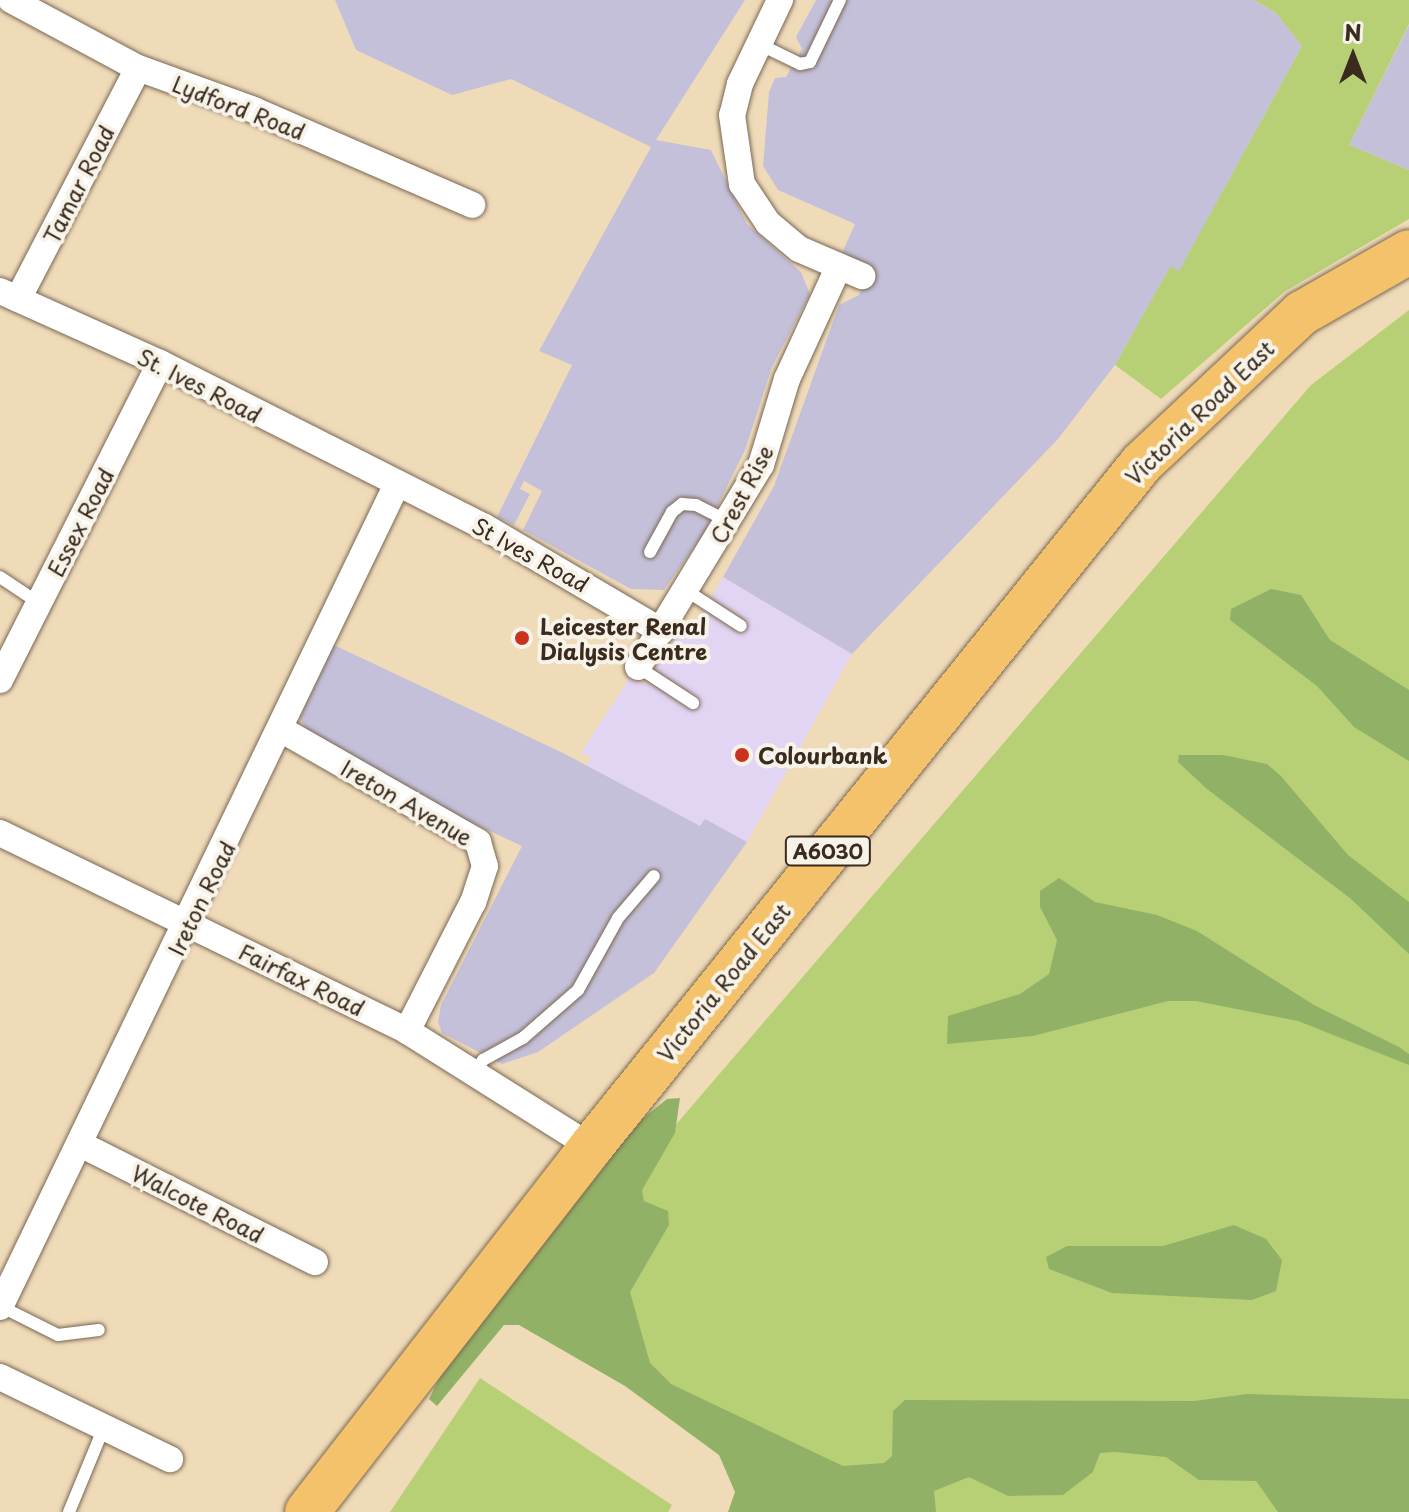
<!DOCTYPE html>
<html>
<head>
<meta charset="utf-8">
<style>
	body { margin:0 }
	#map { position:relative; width:1409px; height:1512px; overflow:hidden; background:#f0dbb9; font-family:"Playpen Sans",sans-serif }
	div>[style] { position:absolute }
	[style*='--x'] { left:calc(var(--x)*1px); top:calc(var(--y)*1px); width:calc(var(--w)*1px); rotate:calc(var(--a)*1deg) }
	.built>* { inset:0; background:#e2d4f3 }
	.industrial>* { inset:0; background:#c5c0da }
	.green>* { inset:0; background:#b7d075 }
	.forest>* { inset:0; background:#91b266 }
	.roads { filter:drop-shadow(0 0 2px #7a6854) drop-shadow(0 0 2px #7a6854) }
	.lane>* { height:12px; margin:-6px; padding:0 6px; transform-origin:6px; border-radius:6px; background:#fff }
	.street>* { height:26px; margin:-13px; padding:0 13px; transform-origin:13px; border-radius:13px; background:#fff }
	.highway>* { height:44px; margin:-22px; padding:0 22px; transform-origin:22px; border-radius:22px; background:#f4c26a }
	.dots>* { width:22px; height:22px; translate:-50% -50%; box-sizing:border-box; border:4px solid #f7f3e8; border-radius:50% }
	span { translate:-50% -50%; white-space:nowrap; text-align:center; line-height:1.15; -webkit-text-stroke:8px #f7f3e8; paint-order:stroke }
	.shield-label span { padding:2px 6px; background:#f7f3e8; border:2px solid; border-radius:6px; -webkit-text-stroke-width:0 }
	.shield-label { font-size:20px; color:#3b2a1e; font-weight:700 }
	.street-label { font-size:22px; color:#3b2a1e }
	.poi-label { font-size:22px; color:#3b2a1e; font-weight:700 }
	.left { translate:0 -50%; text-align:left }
	.north { position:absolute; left:1313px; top:16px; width:80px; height:80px; -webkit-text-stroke:6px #f7f3e8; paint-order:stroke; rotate:0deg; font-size:22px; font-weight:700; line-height:32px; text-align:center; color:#3b2a1e }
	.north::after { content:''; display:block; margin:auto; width:28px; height:36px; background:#3b2a1e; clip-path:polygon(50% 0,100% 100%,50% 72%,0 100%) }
</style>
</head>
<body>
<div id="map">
	<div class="built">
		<div style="clip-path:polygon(723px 577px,852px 654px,747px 842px,705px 819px,700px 827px,587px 766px,591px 757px,581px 753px,630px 677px,644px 684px,685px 623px,694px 627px)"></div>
	</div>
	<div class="industrial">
		<div style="clip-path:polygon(335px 0,745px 0,656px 140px,711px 150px,747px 224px,801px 272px,810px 294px,772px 367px,745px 450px,704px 533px,664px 590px,631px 589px,523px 530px,542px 491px,524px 481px,520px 489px,530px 494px,514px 525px,497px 517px,572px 365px,539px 351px,651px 147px,511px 79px,452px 95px,356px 50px)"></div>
		<div style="clip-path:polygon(816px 0,1254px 0,1276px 13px,1302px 46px,1179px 272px,1170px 268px,1115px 365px,1058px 439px,852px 654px,723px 577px,774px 486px,839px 305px,859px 295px,871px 267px,842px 253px,855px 224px,778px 190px,763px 166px,769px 92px,775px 78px,786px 77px,802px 49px,796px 37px)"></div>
		<div style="clip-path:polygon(1409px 25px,1409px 170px,1349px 145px)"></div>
		<div style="clip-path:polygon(334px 645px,565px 754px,700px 826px,705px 819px,747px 842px,654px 973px,538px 1052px,502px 1064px,442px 1033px,438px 1022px,441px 1005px,522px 846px,378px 779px,306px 729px,300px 718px)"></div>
	</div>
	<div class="green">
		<div style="clip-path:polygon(1254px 0,1409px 0,1409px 24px,1349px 145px,1409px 170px,1409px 219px,1284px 292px,1161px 399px,1115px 365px,1170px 267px,1179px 271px,1302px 46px,1276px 13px)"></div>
		<div style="clip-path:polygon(1409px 310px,1409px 1512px,741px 1512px,772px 1470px,509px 1319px,1311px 385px)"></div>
		<div style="clip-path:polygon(480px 1378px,672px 1505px,668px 1512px,390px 1512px)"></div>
	</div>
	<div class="forest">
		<div style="clip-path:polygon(1271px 589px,1301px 595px,1330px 640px,1409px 690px,1409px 761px,1354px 727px,1317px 686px,1230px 620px,1231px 609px)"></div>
		<div style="clip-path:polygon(1179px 755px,1223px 755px,1267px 764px,1280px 775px,1348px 855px,1409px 902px,1409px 954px,1351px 899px,1207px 789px,1178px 762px)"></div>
		<div style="clip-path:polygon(1059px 878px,1095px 902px,1157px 915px,1197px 931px,1314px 1005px,1399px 1047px,1409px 1054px,1409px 1065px,1298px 1021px,1196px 1001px,1168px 1001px,1033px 1036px,947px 1044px,948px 1016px,1020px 994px,1049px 974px,1057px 940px,1040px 907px,1040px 891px)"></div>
		<div style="clip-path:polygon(680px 1098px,675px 1133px,642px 1190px,644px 1201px,668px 1211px,669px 1225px,630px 1292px,650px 1363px,671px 1384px,843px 1466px,884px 1463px,892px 1456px,893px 1411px,905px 1400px,1194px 1401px,1247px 1394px,1409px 1399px,1409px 1512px,1278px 1512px,1256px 1481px,1199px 1480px,1166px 1457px,1115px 1452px,1100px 1453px,1093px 1472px,1063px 1495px,1008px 1496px,969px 1477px,934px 1491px,936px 1512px,728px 1512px,735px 1492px,719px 1455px,625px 1386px,519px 1325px,504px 1325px,437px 1406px,429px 1399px,440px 1377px,637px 1123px,667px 1099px)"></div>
		<div style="clip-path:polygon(1234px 1225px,1266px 1239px,1282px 1260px,1276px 1291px,1252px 1300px,1112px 1293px,1049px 1269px,1046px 1257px,1067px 1246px,1163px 1246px)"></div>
	</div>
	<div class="roads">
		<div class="lane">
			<div style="--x:759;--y:44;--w:46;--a:26"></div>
			<div style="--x:800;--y:64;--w:10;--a:-11"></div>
			<div style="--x:810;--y:62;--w:69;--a:-64.2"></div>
			<div style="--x:650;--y:552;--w:46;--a:-61.2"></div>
			<div style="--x:672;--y:512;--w:13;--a:-39"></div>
			<div style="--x:682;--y:504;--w:14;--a:4"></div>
			<div style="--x:696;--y:505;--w:35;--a:27"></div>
			<div style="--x:0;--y:577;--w:47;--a:33.7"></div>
			<div style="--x:687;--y:591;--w:64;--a:32.9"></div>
			<div style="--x:638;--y:667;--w:66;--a:33.2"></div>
			<div style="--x:474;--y:1073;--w:16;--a:-55"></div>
			<div style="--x:483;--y:1060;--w:46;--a:-28.8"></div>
			<div style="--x:523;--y:1038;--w:73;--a:-41.1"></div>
			<div style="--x:578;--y:990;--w:82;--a:-60.9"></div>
			<div style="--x:618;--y:918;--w:55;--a:-49.4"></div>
			<div style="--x:0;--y:1306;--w:65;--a:26.6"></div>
			<div style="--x:58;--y:1335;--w:41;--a:-7"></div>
			<div style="--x:69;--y:1512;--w:92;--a:-67.6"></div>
		</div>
		<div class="street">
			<div style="--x:11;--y:0;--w:144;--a:28.2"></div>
			<div style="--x:138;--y:68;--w:123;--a:19.9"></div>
			<div style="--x:254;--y:110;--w:238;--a:23.5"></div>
			<div style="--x:780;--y:0;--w:93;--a:115.5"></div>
			<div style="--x:740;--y:84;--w:32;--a:104"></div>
			<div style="--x:732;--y:115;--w:70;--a:81.8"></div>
			<div style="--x:742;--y:184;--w:47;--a:56.3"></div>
			<div style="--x:768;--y:223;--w:40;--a:40"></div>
			<div style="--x:799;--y:249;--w:69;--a:23.2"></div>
			<div style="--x:0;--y:291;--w:175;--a:24.2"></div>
			<div style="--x:160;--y:363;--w:362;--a:26.8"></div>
			<div style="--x:483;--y:526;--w:207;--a:30.5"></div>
			<div style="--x:18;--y:299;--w:260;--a:-62.5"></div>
			<div style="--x:638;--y:667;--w:237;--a:-58.7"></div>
			<div style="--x:761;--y:465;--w:90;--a:-73.2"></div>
			<div style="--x:787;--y:379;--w:124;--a:-65.3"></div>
			<div style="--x:0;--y:680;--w:355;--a:-63.2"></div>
			<div style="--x:282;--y:730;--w:226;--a:29.7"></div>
			<div style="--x:478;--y:842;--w:25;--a:74"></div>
			<div style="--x:485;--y:866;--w:38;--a:108"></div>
			<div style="--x:473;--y:902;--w:145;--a:117.1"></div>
			<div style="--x:0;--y:833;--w:453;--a:25.9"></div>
			<div style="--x:407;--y:1031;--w:218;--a:32.2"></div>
			<div style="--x:80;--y:1144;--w:263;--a:26.7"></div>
			<div style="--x:0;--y:1307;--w:912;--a:-64.25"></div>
			<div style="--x:0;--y:1377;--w:189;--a:25.8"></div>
		</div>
		<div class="highway">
			<div style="--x:307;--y:1512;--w:462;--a:-52.1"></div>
			<div style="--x:591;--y:1147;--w:878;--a:-51.15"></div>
			<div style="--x:1142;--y:463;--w:219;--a:-43.2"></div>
			<div style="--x:1302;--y:313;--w:123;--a:-29.7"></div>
		</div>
	</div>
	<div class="dots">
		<div style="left:522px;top:638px;background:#c8321e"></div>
		<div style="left:742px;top:755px;background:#c8321e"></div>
	</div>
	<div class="shield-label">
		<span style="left:828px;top:851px">A6030</span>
	</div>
	<div class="street-label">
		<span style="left:239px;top:107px;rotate:21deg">Lydford Road</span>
		<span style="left:78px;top:184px;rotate:-63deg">Tamar Road</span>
		<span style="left:200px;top:385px;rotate:27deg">St. Ives Road</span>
		<span style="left:1199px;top:412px;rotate:-44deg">Victoria Road East</span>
		<span style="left:741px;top:494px;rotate:-62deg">Crest Rise</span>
		<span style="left:80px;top:522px;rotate:-63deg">Essex Road</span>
		<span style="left:531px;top:554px;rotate:29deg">St Ives Road</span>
		<span style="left:407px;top:802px;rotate:30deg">Ireton Avenue</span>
		<span style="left:201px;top:898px;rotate:-64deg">Ireton Road</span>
		<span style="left:302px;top:979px;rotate:26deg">Fairfax Road</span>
		<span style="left:723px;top:982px;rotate:-51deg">Victoria Road East</span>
		<span style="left:198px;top:1203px;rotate:27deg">Walcote Road</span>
	</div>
	<div class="poi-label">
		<span class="left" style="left:540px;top:638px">Leicester Renal<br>Dialysis Centre</span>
		<span class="left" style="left:758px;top:755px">Colourbank</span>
	</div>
	<div class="north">N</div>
</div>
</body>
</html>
